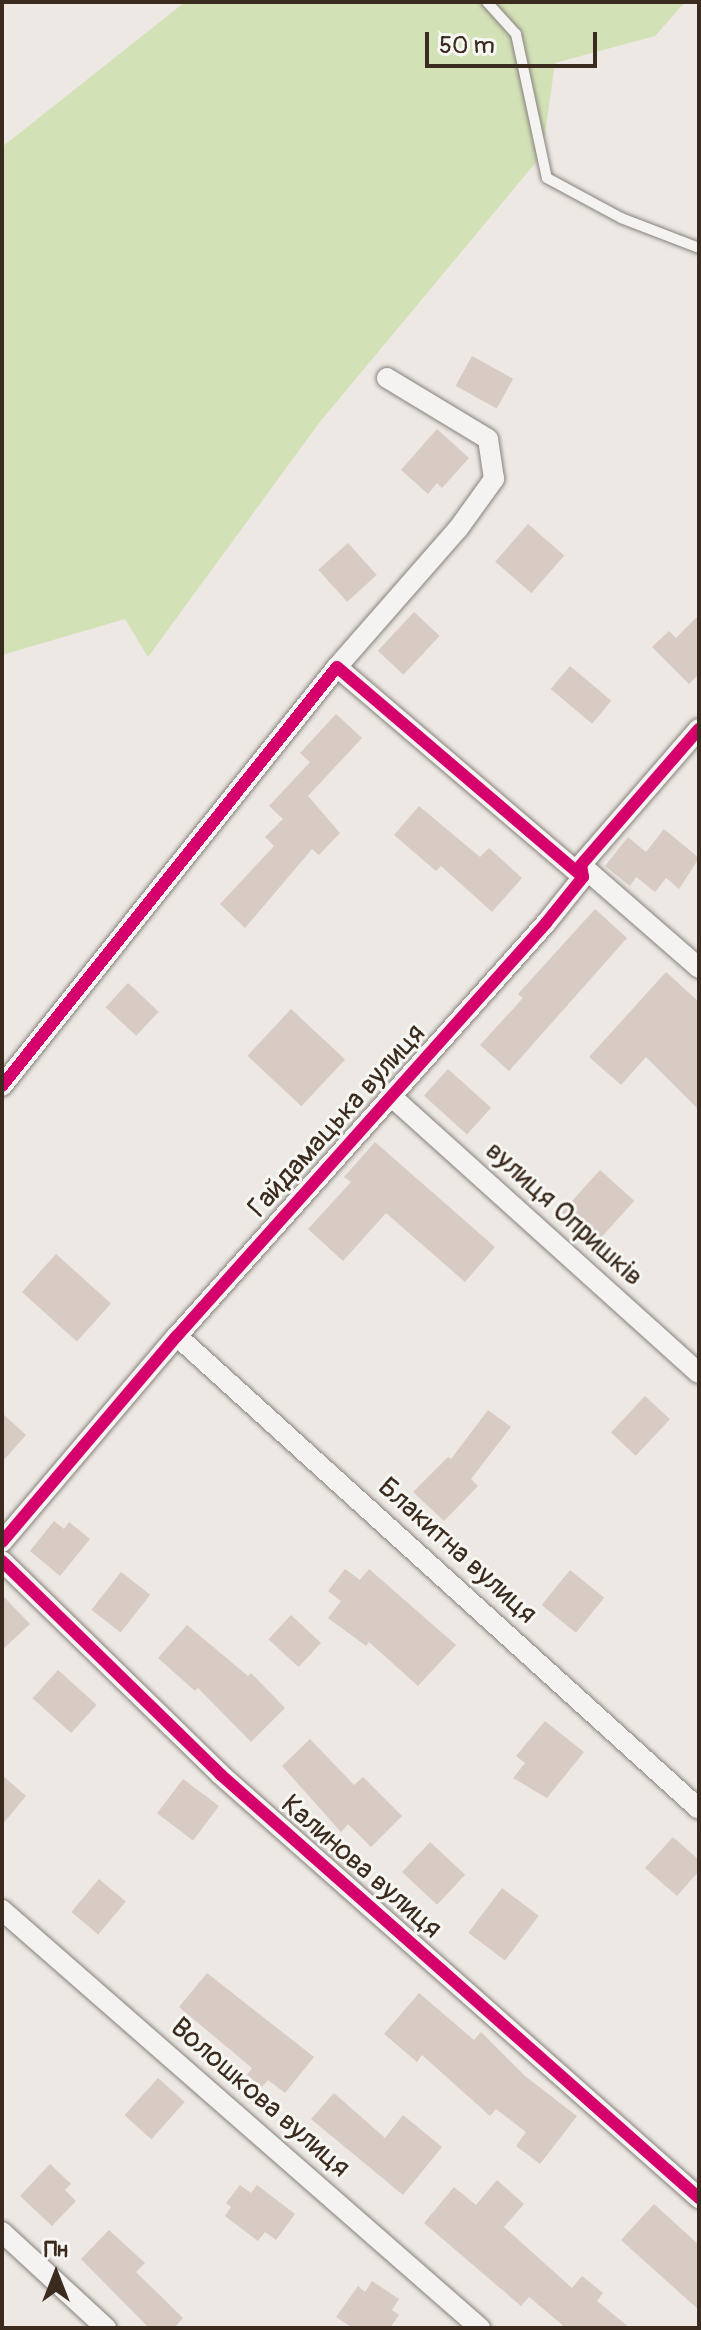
<!DOCTYPE html>
<html>
<head>
<meta charset="utf-8">
<style>
	body { margin:0 }
	#map { position:relative; width:701px; height:2330px; overflow:hidden; background:#ede8e3; font-family:Pangolin,sans-serif }
	div>[style] { position:absolute }
	[style*='--x'] { left:calc(var(--x)*1px); top:calc(var(--y)*1px); width:calc(var(--w)*1px); rotate:calc(var(--a)*1deg) }
	.green>* { inset:0; background:#d3e1b7 }
	.building>* { inset:0; background:#d7cbc4; transform-origin:0 0 }
	.roads { filter:drop-shadow(0 0 2px #86817c) drop-shadow(0 0 2px #86817c) }
	.service>* { height:10px; margin:-5px; padding:0 5px; transform-origin:5px; border-radius:5px; background:#f4f3f1 }
	.minor>* { height:20px; margin:-10px; padding:0 10px; transform-origin:10px; border-radius:10px; background:#f4f3f1 }
	.cycleway>* { height:12px; margin:-6px; padding:0 6px; transform-origin:6px; border-radius:6px; background:#d6006c }
	span { translate:-50% -50%; white-space:nowrap; text-align:center; line-height:1.15; -webkit-text-stroke:6px #f6f6f2; paint-order:stroke }
	.street-label { font-size:28px; color:#3b2a1e }
	.frame { position:absolute; inset:0; border:4px solid #3b2a1e; pointer-events:none }
	.north { position:absolute; left:16px; top:2234px; width:80px; height:80px; -webkit-text-stroke:6px #f6f6f2; paint-order:stroke; rotate:0deg; font-size:22px; font-weight:700; line-height:32px; text-align:center; color:#3b2a1e }
	.north::after { content:''; display:block; margin:auto; width:28px; height:36px; background:#3b2a1e; clip-path:polygon(50% 0,100% 100%,50% 72%,0 100%) }
	.scale { position:absolute; left:425px; top:32px; width:172px; height:36px; box-sizing:border-box; border:4px solid #3b2a1e; border-top:0; padding-left:10px; font-size:24px; line-height:28px; white-space:nowrap; color:#3b2a1e; -webkit-text-stroke:6px #f6f6f2; paint-order:stroke }
</style>
</head>
<body>
<div id="map">
	<div class="green">
		<div style="clip-path:polygon(185px 2px,685px 2px,655px 36px,555px 63px,542px 155px,319px 423px,148px 657px,125px 619px,2px 655px,2px 147px)"></div>
	</div>
	<div class="building">
		<div style="left:472px;top:356px;width:47px;height:34px;rotate:29deg"></div>
		<div style="clip-path:polygon(437px 429px,469px 458px,442px 488px,437px 483px,428px 494px,401px 470px)"></div>
		<div style="left:528px;top:524px;width:48px;height:50px;rotate:41deg"></div>
		<div style="left:348px;top:543px;width:43px;height:40px;rotate:48deg"></div>
		<div style="left:414px;top:612px;width:35px;height:53px;rotate:43deg"></div>
		<div style="clip-path:polygon(699px 615px,699px 674px,689px 684px,652px 647px,669px 631px,676px 638px)"></div>
		<div style="left:570px;top:666px;width:54px;height:30px;rotate:40deg"></div>
		<div style="clip-path:polygon(336px 714px,362px 738px,308px 796px,340px 833px,319px 855px,312px 849px,245px 928px,220px 904px,274px 846px,265px 837px,283px 819px,269px 806px,310px 762px,300px 753px)"></div>
		<div style="clip-path:polygon(419px 806px,480px 857px,489px 848px,522px 878px,492px 912px,441px 866px,436px 871px,394px 835px)"></div>
		<div style="clip-path:polygon(664px 829px,699px 858px,679px 889px,666px 878px,655px 892px,636px 877px,630px 886px,605px 866px,628px 837px,646px 852px)"></div>
		<div style="clip-path:polygon(595px 909px,627px 938px,509px 1071px,480px 1045px,523px 998px,518px 994px)"></div>
		<div style="clip-path:polygon(666px 972px,699px 1002px,699px 1110px,646px 1057px,621px 1085px,589px 1057px)"></div>
		<div style="left:128px;top:983px;width:42px;height:33px;rotate:43deg"></div>
		<div style="left:291px;top:1009px;width:74px;height:64px;rotate:43deg"></div>
		<div style="left:448px;top:1069px;width:58px;height:36px;rotate:42deg"></div>
		<div style="clip-path:polygon(375px 1142px,495px 1247px,465px 1282px,386px 1213px,343px 1261px,308px 1229px,351px 1182px,344px 1177px)"></div>
		<div style="left:600px;top:1170px;width:46px;height:57px;rotate:42deg"></div>
		<div style="left:56px;top:1254px;width:74px;height:51px;rotate:42deg"></div>
		<div style="left:645px;top:1396px;width:34px;height:50px;rotate:43deg"></div>
		<div style="clip-path:polygon(488px 1410px,511px 1427px,471px 1479px,478px 1486px,444px 1521px,413px 1492px,448px 1457px,451px 1459px)"></div>
		<div style="clip-path:polygon(2px 1413px,26px 1435px,2px 1462px)"></div>
		<div style="clip-path:polygon(54px 1521px,64px 1529px,69px 1522px,90px 1539px,60px 1576px,30px 1551px)"></div>
		<div style="clip-path:polygon(345px 1569px,360px 1580px,369px 1569px,456px 1645px,418px 1686px,369px 1642px,366px 1646px,328px 1618px,341px 1601px,328px 1591px)"></div>
		<div style="left:570px;top:1570px;width:44px;height:45px;rotate:39deg"></div>
		<div style="left:121px;top:1572px;width:37px;height:48px;rotate:38deg"></div>
		<div style="clip-path:polygon(2px 1595px,30px 1624px,2px 1650px)"></div>
		<div style="left:291px;top:1615px;width:41px;height:33px;rotate:43deg"></div>
		<div style="clip-path:polygon(187px 1625px,248px 1676px,251px 1673px,285px 1708px,251px 1742px,198px 1688px,195px 1691px,158px 1658px)"></div>
		<div style="left:58px;top:1670px;width:52px;height:38px;rotate:42deg"></div>
		<div style="clip-path:polygon(545px 1721px,584px 1752px,547px 1798px,513px 1778px,525px 1763px,516px 1756px)"></div>
		<div style="clip-path:polygon(310px 1739px,354px 1785px,363px 1777px,402px 1816px,371px 1847px,348px 1824px,341px 1832px,282px 1766px)"></div>
		<div style="clip-path:polygon(2px 1775px,26px 1796px,2px 1825px)"></div>
		<div style="left:183px;top:1779px;width:45px;height:43px;rotate:37deg"></div>
		<div style="clip-path:polygon(673px 1837px,699px 1860px,699px 1871px,677px 1896px,645px 1868px)"></div>
		<div style="left:430px;top:1842px;width:48px;height:41px;rotate:43deg"></div>
		<div style="left:99px;top:1879px;width:35px;height:43px;rotate:40deg"></div>
		<div style="left:502px;top:1888px;width:46px;height:56px;rotate:37deg"></div>
		<div style="clip-path:polygon(207px 1973px,314px 2057px,285px 2093px,268px 2080px,262px 2087px,247px 2075px,252px 2068px,179px 2007px)"></div>
		<div style="clip-path:polygon(419px 1993px,474px 2040px,481px 2032px,525px 2076px,577px 2116px,540px 2164px,516px 2146px,526px 2132px,496px 2109px,490px 2116px,422px 2055px,417px 2062px,384px 2034px)"></div>
		<div style="left:158px;top:2078px;width:36px;height:50px;rotate:42deg"></div>
		<div style="clip-path:polygon(334px 2093px,385px 2138px,403px 2115px,442px 2147px,403px 2195px,311px 2119px)"></div>
		<div style="clip-path:polygon(50px 2164px,71px 2184px,65px 2190px,76px 2201px,52px 2226px,20px 2196px)"></div>
		<div style="clip-path:polygon(497px 2180px,524px 2204px,504px 2227px,572px 2288px,582px 2276px,603px 2293px,597px 2301px,630px 2328px,566px 2328px,529px 2297px,521px 2306px,424px 2223px,454px 2187px,476px 2205px)"></div>
		<div style="clip-path:polygon(240px 2185px,251px 2193px,257px 2185px,295px 2214px,276px 2240px,265px 2232px,258px 2241px,225px 2216px,231px 2207px,226px 2203px)"></div>
		<div style="clip-path:polygon(654px 2204px,699px 2245px,699px 2310px,621px 2240px)"></div>
		<div style="clip-path:polygon(109px 2230px,145px 2263px,136px 2272px,183px 2318px,174px 2328px,149px 2328px,81px 2259px)"></div>
		<div style="clip-path:polygon(372px 2281px,399px 2299px,392px 2310px,399px 2315px,390px 2328px,353px 2328px,336px 2317px,358px 2286px,365px 2292px)"></div>
	</div>
	<div class="roads">
		<div class="service">
			<div style="--x:487;--y:2;--w:43;--a:47.8"></div>
			<div style="--x:516;--y:34;--w:147;--a:77.9"></div>
			<div style="--x:547;--y:178;--w:84;--a:28.4"></div>
			<div style="--x:621;--y:218;--w:84;--a:21"></div>
		</div>
		<div class="minor">
			<div style="--x:337;--y:667;--w:184;--a:-48.8"></div>
			<div style="--x:458;--y:529;--w:62;--a:-54.2"></div>
			<div style="--x:494;--y:479;--w:40;--a:-98.5"></div>
			<div style="--x:488;--y:439;--w:118;--a:-148.9"></div>
			<div style="--x:581;--y:865;--w:157;--a:41.1"></div>
			<div style="--x:2;--y:1086;--w:536;--a:-51.36"></div>
			<div style="--x:337;--y:667;--w:323;--a:40.5"></div>
			<div style="--x:391;--y:1096;--w:414;--a:42"></div>
			<div style="--x:177;--y:1336;--w:704;--a:42.18"></div>
			<div style="--x:2;--y:1542;--w:270;--a:-49.7"></div>
			<div style="--x:177;--y:1336;--w:554;--a:-48.22"></div>
			<div style="--x:546;--y:923;--w:59;--a:-51.2"></div>
			<div style="--x:583;--y:877;--w:12;--a:-99"></div>
			<div style="--x:581;--y:865;--w:180;--a:-49.1"></div>
			<div style="--x:2;--y:1561;--w:305;--a:44.3"></div>
			<div style="--x:220;--y:1774;--w:640;--a:41.51"></div>
			<div style="--x:2;--y:1910;--w:635;--a:41.17"></div>
			<div style="--x:2;--y:2232;--w:142;--a:42.7"></div>
		</div>
	</div>
	<div class="cycleway">
		<div style="--x:2;--y:1086;--w:536;--a:-51.36"></div>
		<div style="--x:337;--y:667;--w:323;--a:40.5"></div>
		<div style="--x:2;--y:1542;--w:270;--a:-49.7"></div>
		<div style="--x:177;--y:1336;--w:554;--a:-48.22"></div>
		<div style="--x:546;--y:923;--w:59;--a:-51.2"></div>
		<div style="--x:583;--y:877;--w:12;--a:-99"></div>
		<div style="--x:581;--y:865;--w:180;--a:-49.1"></div>
		<div style="--x:2;--y:1561;--w:305;--a:44.3"></div>
		<div style="--x:220;--y:1774;--w:640;--a:41.51"></div>
	</div>
	<div class="street-label">
		<span style="left:337px;top:1121px;rotate:-48deg">Гайдамацька вулиця</span>
		<span style="left:564px;top:1214px;rotate:42deg">вулиця Опришків</span>
		<span style="left:457px;top:1551px;rotate:42deg">Блакитна вулиця</span>
		<span style="left:361px;top:1867px;rotate:41deg">Калинова вулиця</span>
		<span style="left:260px;top:2098px;rotate:41deg">Волошкова вулиця</span>
	</div>
	<div class="frame"></div>
	<div class="north">Пн</div>
	<div class="scale">50 m</div>
</div>
</body>
</html>
